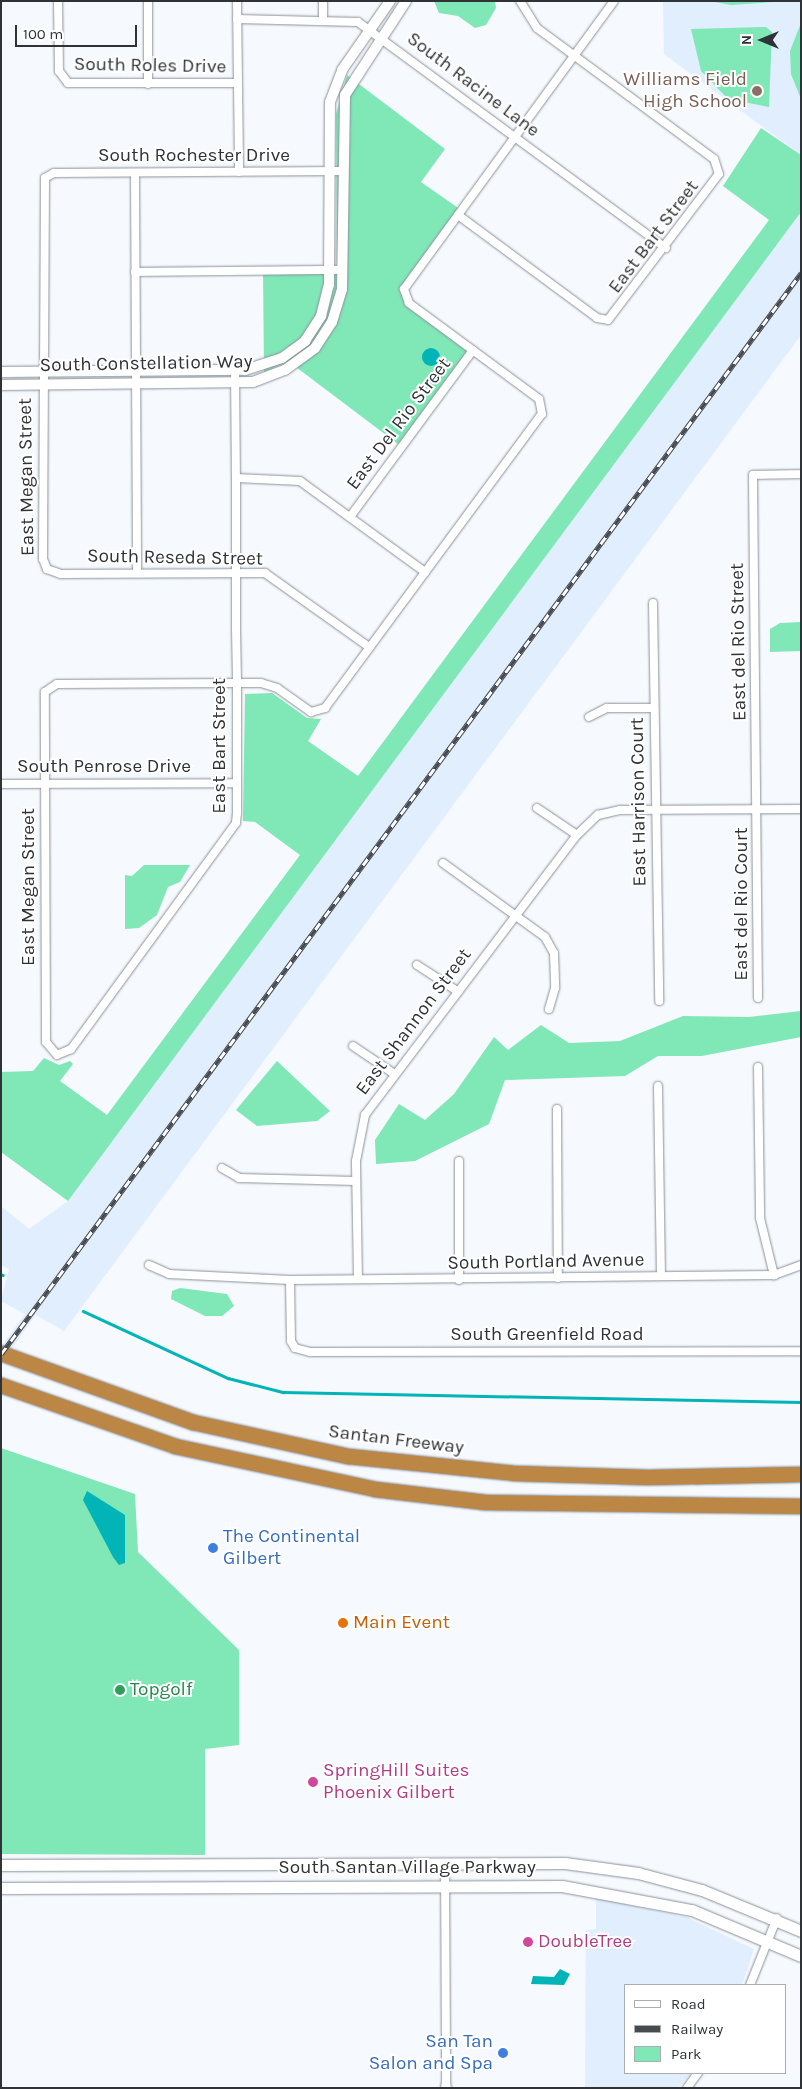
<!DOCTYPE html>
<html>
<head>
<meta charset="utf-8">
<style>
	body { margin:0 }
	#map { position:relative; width:802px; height:2089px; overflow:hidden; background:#f6f9fd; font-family:Karla,sans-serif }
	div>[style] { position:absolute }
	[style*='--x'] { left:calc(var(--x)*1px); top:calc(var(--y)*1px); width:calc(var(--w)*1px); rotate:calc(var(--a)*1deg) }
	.built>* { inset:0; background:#e0eefe }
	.green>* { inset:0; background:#80e7b7 }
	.water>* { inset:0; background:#00b4b7 }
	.round { border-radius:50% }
	.stream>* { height:2.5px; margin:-1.25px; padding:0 1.25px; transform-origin:1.25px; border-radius:1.25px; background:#00b4b7 }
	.roads { filter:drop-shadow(0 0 1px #8a919a) drop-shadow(0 0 1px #8a919a) }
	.minor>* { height:8px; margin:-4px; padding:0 4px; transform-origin:4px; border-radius:4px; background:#fff }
	.tertiary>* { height:10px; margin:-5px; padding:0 5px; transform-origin:5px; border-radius:5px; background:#fff }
	.secondary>* { height:11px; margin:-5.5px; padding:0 5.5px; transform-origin:5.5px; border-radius:5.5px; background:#fff }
	.motorway>* { height:15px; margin:-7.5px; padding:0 7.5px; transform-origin:7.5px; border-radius:7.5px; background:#bc8645 }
	.rail>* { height:4.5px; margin-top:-2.25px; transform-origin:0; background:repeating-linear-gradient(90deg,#fff 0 8px,#474a4e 0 16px); box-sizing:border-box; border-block:1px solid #474a4e }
	.dots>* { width:14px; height:14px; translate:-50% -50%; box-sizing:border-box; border:2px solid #fff; border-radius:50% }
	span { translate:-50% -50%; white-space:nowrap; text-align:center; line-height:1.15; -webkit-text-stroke:4px #fff; paint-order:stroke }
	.street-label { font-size:19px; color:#2f3236 }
	.education-label { font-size:19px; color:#785e54 }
	.right { translate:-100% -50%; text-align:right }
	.shop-label { font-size:19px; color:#366cbe }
	.left { translate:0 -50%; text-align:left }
	.food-label { font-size:19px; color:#c56008 }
	.leisure-label { font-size:19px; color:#27864d }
	.hotel-label { font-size:19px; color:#b23c85 }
	.frame { position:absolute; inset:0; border:2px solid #2f3236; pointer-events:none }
	.legend { position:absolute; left:624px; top:1984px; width:162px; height:90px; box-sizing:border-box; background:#fff; border:1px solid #acadaf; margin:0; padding:6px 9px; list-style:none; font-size:15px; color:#2f3236 }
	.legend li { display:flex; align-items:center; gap:10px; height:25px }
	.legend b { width:25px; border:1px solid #acadaf }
	.north { position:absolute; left:737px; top:15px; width:50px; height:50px; -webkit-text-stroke:4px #fff; paint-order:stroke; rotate:270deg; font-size:14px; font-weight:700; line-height:20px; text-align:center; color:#2f3236 }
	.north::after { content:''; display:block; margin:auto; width:18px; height:22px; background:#2f3236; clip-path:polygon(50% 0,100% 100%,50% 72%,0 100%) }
	.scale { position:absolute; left:15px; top:25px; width:122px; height:22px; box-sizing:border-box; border:2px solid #2f3236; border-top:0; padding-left:6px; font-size:15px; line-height:18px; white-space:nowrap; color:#2f3236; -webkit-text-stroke:4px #fff; paint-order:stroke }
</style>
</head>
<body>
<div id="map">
	<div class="built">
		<div style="clip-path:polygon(663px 1px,801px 1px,801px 155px,664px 54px)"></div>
		<div style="clip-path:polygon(801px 212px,801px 335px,64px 1331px,36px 1315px,1px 1363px,1px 1347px,25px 1314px,1px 1301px,9px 1269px,1px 1265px,1px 1206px,29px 1229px,68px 1201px)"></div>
		<div style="clip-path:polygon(596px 1898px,686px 1917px,754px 1949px,742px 1985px,626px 1985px,626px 2073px,691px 2073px,678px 2088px,585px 2088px,586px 1930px,596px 1929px)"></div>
	</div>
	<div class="green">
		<div style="clip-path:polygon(434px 1px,495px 1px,496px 8px,486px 25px,475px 28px,458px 16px,439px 13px)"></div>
		<div style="clip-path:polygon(709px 1px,787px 1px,731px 5px)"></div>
		<div style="clip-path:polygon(801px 23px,801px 99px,791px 74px,790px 51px)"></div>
		<div style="clip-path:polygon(766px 27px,772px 32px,769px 107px,728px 99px,701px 71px,691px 29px)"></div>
		<div style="clip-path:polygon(347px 75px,445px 149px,421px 182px,461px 210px,406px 285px,406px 299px,473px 350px,402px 447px,288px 361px,264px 372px,263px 271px,337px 270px,336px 114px)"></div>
		<div style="clip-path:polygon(761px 128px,801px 155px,801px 212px,68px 1201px,1px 1152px,1px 1072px,33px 1071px,44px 1058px,59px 1065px,70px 1061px,73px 1064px,60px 1081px,107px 1115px,300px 855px,255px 822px,243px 821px,245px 694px,272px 693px,307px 718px,321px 719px,308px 741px,358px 776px,769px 220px,723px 186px)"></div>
		<div style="clip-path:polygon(801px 622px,801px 651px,770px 652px,770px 629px,780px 623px)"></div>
		<div style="clip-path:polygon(144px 865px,190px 865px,180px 882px,168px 887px,157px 915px,139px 928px,125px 929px,125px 875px,132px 876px)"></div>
		<div style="clip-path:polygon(801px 1011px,801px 1037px,702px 1056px,658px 1056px,625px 1076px,505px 1080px,489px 1124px,415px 1161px,376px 1164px,375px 1140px,399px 1104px,425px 1120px,454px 1094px,494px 1037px,508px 1050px,541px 1025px,569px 1043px,620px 1041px,683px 1016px,749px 1017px)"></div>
		<div style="clip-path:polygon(277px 1061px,330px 1111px,317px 1121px,257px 1126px,236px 1110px)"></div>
		<div style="clip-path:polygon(180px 1288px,227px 1294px,234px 1306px,222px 1316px,205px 1316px,171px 1299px,172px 1291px)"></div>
		<div style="clip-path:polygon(1px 1448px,135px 1494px,138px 1552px,239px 1650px,239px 1745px,205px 1749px,205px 1855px,1px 1854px)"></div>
	</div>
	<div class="water">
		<div class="round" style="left:422px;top:348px;width:18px;height:18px"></div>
		<div style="clip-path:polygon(87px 1491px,125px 1515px,125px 1563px,119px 1565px,113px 1557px,83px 1500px)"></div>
		<div style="clip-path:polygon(560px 1969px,570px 1974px,564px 1985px,531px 1984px,533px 1976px,554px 1977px)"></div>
	</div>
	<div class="stream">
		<div style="--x:1;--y:1274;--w:2;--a:27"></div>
		<div style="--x:83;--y:1311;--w:160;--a:24.8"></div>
		<div style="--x:228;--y:1378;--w:57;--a:14.3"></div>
		<div style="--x:283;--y:1392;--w:518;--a:1.11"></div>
	</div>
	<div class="roads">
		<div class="minor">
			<div style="--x:58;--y:1;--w:70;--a:89.2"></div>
			<div style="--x:59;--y:71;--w:15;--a:53"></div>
			<div style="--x:68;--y:83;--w:169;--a:0"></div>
			<div style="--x:148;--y:1;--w:83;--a:90"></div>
			<div style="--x:237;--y:1;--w:171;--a:89.3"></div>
			<div style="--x:323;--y:1;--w:18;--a:90"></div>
			<div style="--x:237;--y:19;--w:121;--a:1.4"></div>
			<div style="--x:358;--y:22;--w:382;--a:36.3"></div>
			<div style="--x:342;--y:171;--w:288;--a:179.6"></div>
			<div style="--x:54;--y:173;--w:10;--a:151"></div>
			<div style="--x:45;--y:178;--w:381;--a:90.3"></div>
			<div style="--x:43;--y:559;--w:11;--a:68"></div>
			<div style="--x:47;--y:569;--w:15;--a:20"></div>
			<div style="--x:61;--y:574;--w:204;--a:-0.3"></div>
			<div style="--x:265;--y:573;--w:128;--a:35.4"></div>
			<div style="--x:135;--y:173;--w:400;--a:89.7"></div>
			<div style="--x:458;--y:215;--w:173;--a:36.5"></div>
			<div style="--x:597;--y:318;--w:11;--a:10"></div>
			<div style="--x:608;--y:320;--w:183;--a:-52.8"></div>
			<div style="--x:719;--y:174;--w:16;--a:-108"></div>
			<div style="--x:714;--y:159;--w:220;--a:-143.5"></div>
			<div style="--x:537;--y:28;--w:32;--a:-122"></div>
			<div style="--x:135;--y:272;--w:208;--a:-0.6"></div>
			<div style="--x:235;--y:370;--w:108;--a:89.5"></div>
			<div style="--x:236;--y:478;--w:151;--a:90"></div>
			<div style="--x:236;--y:629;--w:54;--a:88.9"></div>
			<div style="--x:237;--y:683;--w:130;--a:90"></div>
			<div style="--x:237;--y:813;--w:10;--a:96"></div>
			<div style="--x:236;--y:823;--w:280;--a:126.1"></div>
			<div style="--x:71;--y:1049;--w:15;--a:157"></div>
			<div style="--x:57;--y:1055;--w:17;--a:-130"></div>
			<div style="--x:46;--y:1042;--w:350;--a:-90.2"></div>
			<div style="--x:45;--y:692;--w:14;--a:-34"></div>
			<div style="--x:57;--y:684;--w:180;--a:-0.3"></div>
			<div style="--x:237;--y:683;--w:24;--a:0"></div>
			<div style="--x:261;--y:683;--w:17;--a:17"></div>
			<div style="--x:277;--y:688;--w:42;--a:35.2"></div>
			<div style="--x:311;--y:712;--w:15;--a:-16"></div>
			<div style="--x:325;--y:708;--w:365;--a:-53.6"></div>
			<div style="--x:542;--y:414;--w:15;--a:-101"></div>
			<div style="--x:539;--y:399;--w:162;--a:-143.6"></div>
			<div style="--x:409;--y:303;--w:15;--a:-110"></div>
			<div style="--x:404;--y:289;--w:356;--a:-53.9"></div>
			<div style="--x:236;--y:478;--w:64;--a:2.7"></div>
			<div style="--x:300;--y:481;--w:155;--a:36.1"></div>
			<div style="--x:350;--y:517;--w:207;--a:-53.6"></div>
			<div style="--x:653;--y:603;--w:398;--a:89.1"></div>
			<div style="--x:589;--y:717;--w:20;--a:-27"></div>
			<div style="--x:607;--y:708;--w:47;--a:0"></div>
			<div style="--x:1;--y:784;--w:236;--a:-0.2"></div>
			<div style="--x:537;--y:808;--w:48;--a:34"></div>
			<div style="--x:443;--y:863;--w:126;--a:36"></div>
			<div style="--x:545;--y:937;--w:18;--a:61"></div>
			<div style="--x:554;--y:953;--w:35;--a:88"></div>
			<div style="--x:555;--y:988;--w:22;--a:106"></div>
			<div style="--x:417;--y:965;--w:48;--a:33"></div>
			<div style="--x:758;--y:998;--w:523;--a:-90.55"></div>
			<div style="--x:753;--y:475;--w:48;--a:-1.2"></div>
			<div style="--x:353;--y:1046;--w:48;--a:34"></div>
			<div style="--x:758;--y:1067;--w:151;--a:89.2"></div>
			<div style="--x:760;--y:1218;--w:59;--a:76.2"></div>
			<div style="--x:658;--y:1086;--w:190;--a:89.1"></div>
			<div style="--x:557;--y:1109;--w:169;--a:89.7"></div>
			<div style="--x:459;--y:1161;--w:119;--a:90"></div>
			<div style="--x:222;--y:1168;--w:20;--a:30"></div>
			<div style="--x:239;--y:1178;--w:117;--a:1.5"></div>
			<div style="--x:149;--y:1265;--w:22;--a:24"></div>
			<div style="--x:169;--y:1274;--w:121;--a:2.8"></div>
			<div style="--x:290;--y:1280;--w:484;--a:-0.6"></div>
			<div style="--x:774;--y:1275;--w:29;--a:-20"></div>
			<div style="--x:358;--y:1279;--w:118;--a:-91"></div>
			<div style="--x:356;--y:1161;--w:47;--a:-78.9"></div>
			<div style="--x:365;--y:1115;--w:351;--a:-52.9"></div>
			<div style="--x:577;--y:835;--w:29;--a:-44"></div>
			<div style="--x:598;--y:815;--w:23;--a:-13"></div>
			<div style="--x:620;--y:810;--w:181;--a:-0.3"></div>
			<div style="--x:290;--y:1280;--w:61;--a:89.1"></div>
			<div style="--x:291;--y:1341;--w:8;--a:60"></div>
			<div style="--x:295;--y:1348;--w:16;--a:15"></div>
			<div style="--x:310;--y:1352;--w:491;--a:-0.1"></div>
			<div style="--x:445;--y:1864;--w:218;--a:89.7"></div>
			<div style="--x:750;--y:1985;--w:72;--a:-68.1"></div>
			<div style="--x:445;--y:2088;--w:6;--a:-81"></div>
			<div style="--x:446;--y:2082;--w:6;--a:81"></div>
			<div style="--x:687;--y:2088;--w:19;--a:-54"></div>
		</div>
		<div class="tertiary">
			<div style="--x:1;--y:372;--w:244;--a:-0.5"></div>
			<div style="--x:245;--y:370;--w:39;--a:-18"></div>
			<div style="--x:282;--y:358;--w:29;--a:-36"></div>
			<div style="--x:305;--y:341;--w:30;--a:-57"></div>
			<div style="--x:321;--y:316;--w:32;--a:-76"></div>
			<div style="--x:329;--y:285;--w:183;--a:-89.7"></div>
			<div style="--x:330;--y:102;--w:34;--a:-69"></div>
			<div style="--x:342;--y:70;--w:84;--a:-55.2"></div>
			<div style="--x:1;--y:385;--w:252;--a:-0.7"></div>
			<div style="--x:253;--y:382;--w:34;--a:-21"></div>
			<div style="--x:285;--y:370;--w:37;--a:-36"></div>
			<div style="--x:315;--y:348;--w:31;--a:-57"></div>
			<div style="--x:332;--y:322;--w:34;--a:-73"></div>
			<div style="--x:342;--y:289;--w:194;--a:-89.1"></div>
			<div style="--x:345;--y:95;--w:112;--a:-57"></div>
		</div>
		<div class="secondary">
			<div style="--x:1;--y:1865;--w:564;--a:-0.2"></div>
			<div style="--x:565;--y:1863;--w:74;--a:7.8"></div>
			<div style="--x:638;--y:1873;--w:66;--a:14.9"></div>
			<div style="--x:702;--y:1890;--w:107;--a:22.5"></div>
			<div style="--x:1;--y:1888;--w:561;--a:-0.2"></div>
			<div style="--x:562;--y:1886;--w:132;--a:10.5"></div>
			<div style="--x:692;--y:1910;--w:118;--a:22.9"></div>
		</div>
		<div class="motorway">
			<div style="--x:1;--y:1353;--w:204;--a:19.8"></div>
			<div style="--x:193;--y:1422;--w:159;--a:12.4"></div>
			<div style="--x:348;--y:1456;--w:167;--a:5.8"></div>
			<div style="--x:514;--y:1473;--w:134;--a:1.7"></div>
			<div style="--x:648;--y:1477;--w:153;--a:-1.1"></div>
			<div style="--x:1;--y:1385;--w:184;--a:19.3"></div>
			<div style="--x:175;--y:1446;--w:205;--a:12.1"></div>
			<div style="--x:375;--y:1489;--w:111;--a:6.7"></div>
			<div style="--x:485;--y:1502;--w:316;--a:0.7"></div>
		</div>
	</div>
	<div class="rail">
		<div style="--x:1;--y:1354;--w:1345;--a:-53.5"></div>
	</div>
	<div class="dots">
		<div style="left:757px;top:91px;background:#8d6e63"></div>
		<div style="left:213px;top:1548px;background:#3f7fe0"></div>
		<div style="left:343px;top:1623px;background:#e8710a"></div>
		<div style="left:120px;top:1690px;background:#2e9e5b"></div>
		<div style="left:313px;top:1782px;background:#d1479c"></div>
		<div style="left:528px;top:1942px;background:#d1479c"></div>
		<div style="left:503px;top:2053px;background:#3f7fe0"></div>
	</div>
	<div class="street-label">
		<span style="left:150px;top:66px;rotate:1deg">South Roles Drive</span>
		<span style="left:473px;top:85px;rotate:37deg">South Racine Lane</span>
		<span style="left:194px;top:156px">South Rochester Drive</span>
		<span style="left:654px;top:237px;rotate:-53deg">East Bart Street</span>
		<span style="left:146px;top:364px;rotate:-1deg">South Constellation Way</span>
		<span style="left:399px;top:424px;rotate:-53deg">East Del Rio Street</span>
		<span style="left:27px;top:477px;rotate:-91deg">East Megan Street</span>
		<span style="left:175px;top:558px;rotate:1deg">South Reseda Street</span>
		<span style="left:739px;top:642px;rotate:-91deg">East del Rio Street</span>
		<span style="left:220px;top:746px;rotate:-90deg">East Bart Street</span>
		<span style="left:104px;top:767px">South Penrose Drive</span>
		<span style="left:639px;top:802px;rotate:-91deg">East Harrison Court</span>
		<span style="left:29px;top:887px;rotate:-90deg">East Megan Street</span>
		<span style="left:742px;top:904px;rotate:-90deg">East del Rio Court</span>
		<span style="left:414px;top:1022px;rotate:-53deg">East Shannon Street</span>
		<span style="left:546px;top:1262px;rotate:-1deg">South Portland Avenue</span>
		<span style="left:547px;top:1335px">South Greenfield Road</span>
		<span style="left:396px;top:1440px;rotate:7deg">Santan Freeway</span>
		<span style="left:407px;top:1868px">South Santan Village Parkway</span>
	</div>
	<div class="education-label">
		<span class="right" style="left:747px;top:91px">Williams Field<br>High School</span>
	</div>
	<div class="shop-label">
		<span class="left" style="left:223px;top:1548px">The Continental<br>Gilbert</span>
		<span class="right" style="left:493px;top:2053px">San Tan<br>Salon and Spa</span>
	</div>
	<div class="food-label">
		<span class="left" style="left:353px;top:1623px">Main Event</span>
	</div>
	<div class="leisure-label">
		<span class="left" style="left:130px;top:1690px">Topgolf</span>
	</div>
	<div class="hotel-label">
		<span class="left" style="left:323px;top:1782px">SpringHill Suites<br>Phoenix Gilbert</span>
		<span class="left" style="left:538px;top:1942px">DoubleTree</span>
	</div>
	<div class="frame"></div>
	<ul class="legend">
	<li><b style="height:6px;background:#fff"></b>Road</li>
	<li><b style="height:6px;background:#474a4e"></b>Railway</li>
	<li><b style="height:14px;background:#80e7b7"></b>Park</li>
	</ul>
	<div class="north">N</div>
	<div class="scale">100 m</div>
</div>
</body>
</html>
